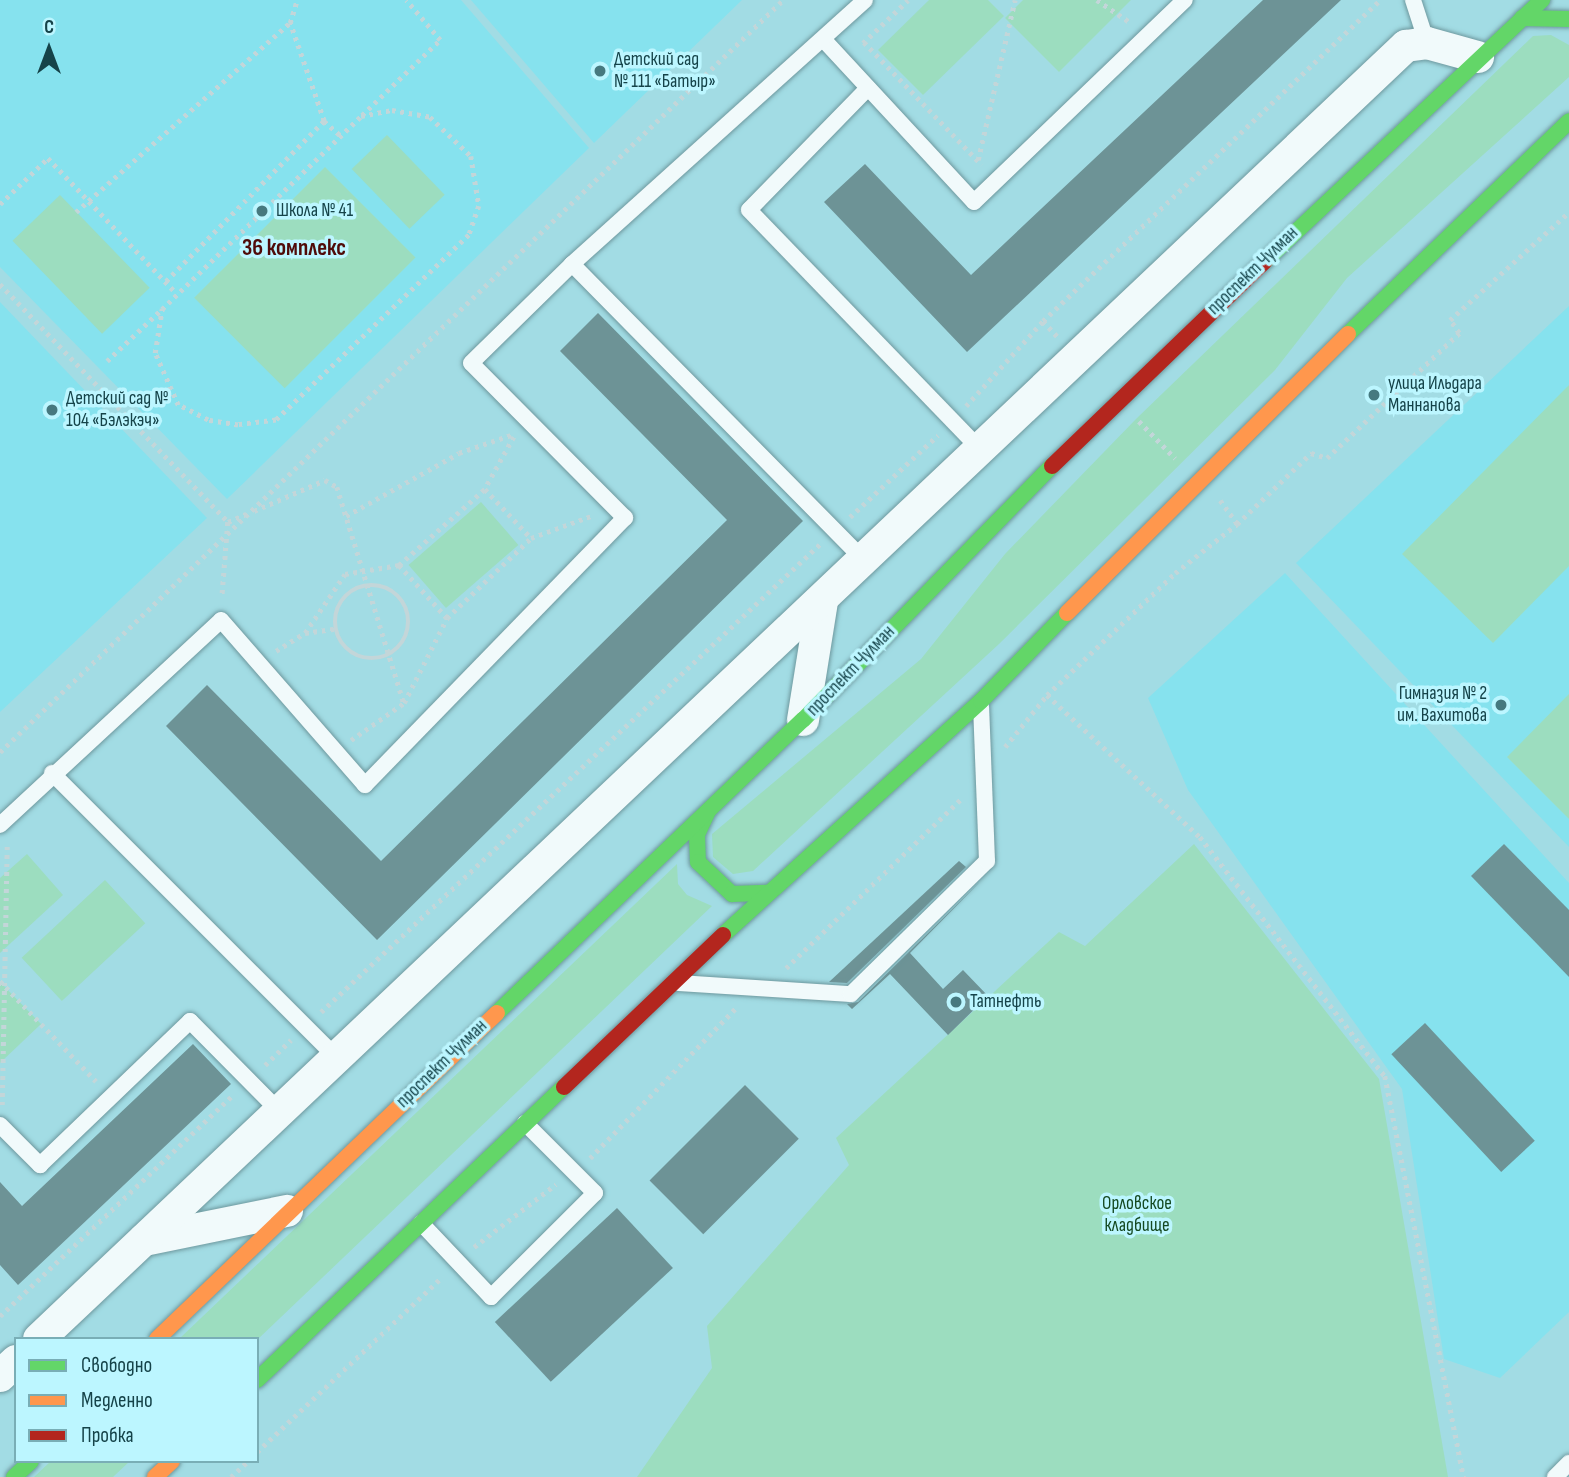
<!DOCTYPE html>
<html>
<head>
<meta charset="utf-8">
<style>
	body { margin:0 }
	#map { position:relative; width:1569px; height:1477px; overflow:hidden; background:#a2dce4; font-family:"Sofia Sans Condensed",sans-serif }
	div>[style] { position:absolute }
	[style*='--x'] { left:calc(var(--x)*1px); top:calc(var(--y)*1px); width:calc(var(--w)*1px); rotate:calc(var(--a)*1deg) }
	.built>* { inset:0; background:#86e2ee }
	.green>* { inset:0; background:#9cddbf; transform-origin:0 0 }
	.building>* { inset:0; background:#6d9396; transform-origin:0 0 }
	.path>* { height:4.5px; margin-top:-2.25px; transform-origin:0; background:repeating-linear-gradient(90deg,#c3d6d9 0 3.5px,transparent 0 8.5px) }
	.path>.ring { margin:-2.25px; padding:0; box-sizing:content-box; background:none; border:4.5px solid #c3d6d9; border-radius:50% }
	.roads { filter:drop-shadow(0 0 2px #6e989e) drop-shadow(0 0 2px #6e989e) }
	.lane>* { height:16px; margin:-8px; padding:0 8px; transform-origin:8px; border-radius:8px; background:#f1fafb }
	.street>* { height:32px; margin:-16px; padding:0 16px; transform-origin:16px; border-radius:16px; background:#f1fafb }
	.fast>* { height:16px; margin:-8px; padding:0 8px; transform-origin:8px; border-radius:8px; background:#63d668 }
	.slow>* { height:16px; margin:-8px; padding:0 8px; transform-origin:8px; border-radius:8px; background:#ff974d }
	.jam>* { height:16px; margin:-8px; padding:0 8px; transform-origin:8px; border-radius:8px; background:#b3261e }
	.dots>* { width:19px; height:19px; translate:-50% -50%; box-sizing:border-box; border:4px solid #bcf6ff; border-radius:50% }
	span { translate:-50% -50%; white-space:nowrap; text-align:center; line-height:1.15; -webkit-text-stroke:7px #bcf6ff; paint-order:stroke }
	.poi-label { font-size:19px; color:#154349 }
	.left { translate:0 -50%; text-align:left }
	.right { translate:-100% -50%; text-align:right }
	.street-label { font-size:19px; color:#154349 }
	.park-label { font-size:19px; color:#154921 }
	.quarter-label { font-size:23px; color:#500b09; font-weight:700 }
	.legend { position:absolute; left:14px; top:1337px; width:245px; height:126px; box-sizing:border-box; background:#bcf6ff; border:2px solid #79aeb6; margin:0; padding:9px 12px; list-style:none; font-size:21px; color:#154349 }
	.legend li { display:flex; align-items:center; gap:14px; height:35px }
	.legend b { width:35px; border:2px solid #79aeb6 }
	.north { position:absolute; left:14px; top:14px; width:70px; height:70px; -webkit-text-stroke:5px #bcf6ff; paint-order:stroke; rotate:0deg; font-size:19px; font-weight:700; line-height:28px; text-align:center; color:#154349 }
	.north::after { content:''; display:block; margin:auto; width:24px; height:32px; background:#154349; clip-path:polygon(50% 0,100% 100%,50% 72%,0 100%) }
</style>
</head>
<body>
<div id="map">
	<div class="built">
		<div style="clip-path:polygon(0 0,461px 0,589px 148px,227px 499px,0 267px)"></div>
		<div style="clip-path:polygon(471px 0,742px 0,594px 143px)"></div>
		<div style="clip-path:polygon(0 302px,207px 518px,0 712px)"></div>
		<div style="clip-path:polygon(1569px 306px,1569px 847px,1296px 563px)"></div>
		<div style="clip-path:polygon(1285px 573px,1569px 883px,1569px 1312px,1500px 1378px,1444px 1359px,1402px 1089px,1188px 790px,1148px 698px)"></div>
	</div>
	<div class="green">
		<div style="clip-path:polygon(929px 0,988px 0,1004px 16px,923px 95px,878px 50px)"></div>
		<div style="clip-path:polygon(1023px 0,1131px 0,1059px 72px,1005px 18px)"></div>
		<div style="clip-path:polygon(1551px 35px,1569px 45px,1569px 77px,1347px 278px,1275px 370px,999px 644px,753px 871px,733px 874px,713px 857px,712px 834px,921px 659px,1005px 554px,1137px 418px,1533px 36px)"></div>
		<div style="left:387px;top:135px;width:83px;height:49px;rotate:46deg"></div>
		<div style="left:325px;top:167px;width:128px;height:185px;rotate:45deg"></div>
		<div style="left:60px;top:195px;width:129px;height:66px;rotate:46deg"></div>
		<div style="clip-path:polygon(1569px 385px,1569px 566px,1493px 643px,1402px 554px)"></div>
		<div style="left:481px;top:502px;width:57px;height:96px;rotate:49deg"></div>
		<div style="clip-path:polygon(1569px 694px,1569px 819px,1507px 757px)"></div>
		<div style="clip-path:polygon(1194px 844px,1379px 1079px,1448px 1477px,637px 1477px,712px 1368px,707px 1326px,849px 1165px,836px 1138px,1059px 932px,1085px 946px)"></div>
		<div style="clip-path:polygon(27px 854px,63px 895px,0 953px,0 878px)"></div>
		<div style="clip-path:polygon(677px 864px,678px 884px,687px 895px,712px 906px,257px 1340px,179px 1339px)"></div>
		<div style="left:105px;top:880px;width:59px;height:114px;rotate:47deg"></div>
		<div style="clip-path:polygon(0 982px,41px 1024px,0 1063px)"></div>
		<div style="clip-path:polygon(51px 1461px,130px 1461px,113px 1477px,34px 1477px)"></div>
	</div>
	<div class="building">
		<div style="clip-path:polygon(1263px 0,1341px 0,967px 352px,824px 202px,865px 164px,971px 275px)"></div>
		<div style="clip-path:polygon(598px 313px,803px 521px,377px 940px,166px 726px,207px 685px,381px 861px,727px 520px,560px 351px)"></div>
		<div style="clip-path:polygon(1504px 844px,1569px 910px,1569px 977px,1471px 876px)"></div>
		<div style="clip-path:polygon(959px 861px,966px 867px,847px 983px,829px 982px)"></div>
		<div style="clip-path:polygon(980px 882px,910px 953px,943px 989px,963px 970px,988px 996px,948px 1035px,890px 974px,852px 1009px,847px 1004px,858px 1002px)"></div>
		<div style="left:1425px;top:1023px;width:161px;height:46px;rotate:47deg"></div>
		<div style="clip-path:polygon(193px 1044px,231px 1084px,18px 1285px,0 1265px,0 1182px,22px 1206px)"></div>
		<div style="left:745px;top:1085px;width:76px;height:135px;rotate:45deg"></div>
		<div style="left:617px;top:1208px;width:82px;height:167px;rotate:47deg"></div>
	</div>
	<div class="path">
		<div style="--x:1097;--y:0;--w:41;--a:34.1"></div>
		<div style="--x:864;--y:42;--w:170;--a:46.2"></div>
		<div style="--x:863;--y:43;--w:62;--a:-43.7"></div>
		<div style="--x:392;--y:110;--w:39;--a:10"></div>
		<div style="--x:430;--y:117;--w:57;--a:43.6"></div>
		<div style="--x:471;--y:156;--w:51;--a:80.9"></div>
		<div style="--x:479;--y:206;--w:31;--a:109"></div>
		<div style="--x:469;--y:235;--w:267;--a:136.2"></div>
		<div style="--x:276;--y:420;--w:38;--a:173"></div>
		<div style="--x:238;--y:425;--w:30;--a:-171"></div>
		<div style="--x:208;--y:420;--w:34;--a:-153"></div>
		<div style="--x:178;--y:405;--w:57;--a:-113.9"></div>
		<div style="--x:155;--y:353;--w:45;--a:-81"></div>
		<div style="--x:162;--y:309;--w:277;--a:-44.1"></div>
		<div style="--x:361;--y:116;--w:32;--a:-11"></div>
		<div style="--x:362;--y:115;--w:108;--a:-43.9"></div>
		<div style="--x:440;--y:40;--w:52;--a:-130.4"></div>
		<div style="--x:324;--y:121;--w:23;--a:41"></div>
		<div style="--x:978;--y:160;--w:164;--a:-77"></div>
		<div style="--x:0;--y:204;--w:66;--a:-43.8"></div>
		<div style="--x:48;--y:158;--w:187;--a:46.5"></div>
		<div style="--x:76;--y:212;--w:286;--a:-41.5"></div>
		<div style="--x:290;--y:23;--w:24;--a:-73"></div>
		<div style="--x:166;--y:281;--w:225;--a:-45.4"></div>
		<div style="--x:324;--y:121;--w:104;--a:-109.1"></div>
		<div style="--x:0;--y:284;--w:330;--a:46.2"></div>
		<div style="--x:228;--y:522;--w:76;--a:94.5"></div>
		<div style="--x:1043;--y:321;--w:21;--a:47"></div>
		<div style="--x:107;--y:361;--w:74;--a:-43.4"></div>
		<div style="--x:966;--y:406;--w:115;--a:-47.8"></div>
		<div style="--x:1043;--y:321;--w:465;--a:-43.6"></div>
		<div style="--x:1139;--y:421;--w:52;--a:45.8"></div>
		<div style="--x:514;--y:437;--w:60;--a:119.1"></div>
		<div style="--x:485;--y:489;--w:67;--a:46.8"></div>
		<div style="--x:531;--y:538;--w:64;--a:-20.1"></div>
		<div style="--x:254;--y:511;--w:77;--a:-23.6"></div>
		<div style="--x:325;--y:480;--w:14;--a:30"></div>
		<div style="--x:337;--y:487;--w:226;--a:72.8"></div>
		<div style="--x:346;--y:516;--w:129;--a:-29.1"></div>
		<div style="--x:459;--y:453;--w:55;--a:-19.1"></div>
		<div style="--x:850;--y:517;--w:120;--a:-43"></div>
		<div style="--x:228;--y:522;--w:20;--a:-24"></div>
		<div style="--x:1237;--y:524;--w:103;--a:-43.8"></div>
		<div style="--x:1311;--y:453;--w:17;--a:17"></div>
		<div style="--x:1327;--y:458;--w:182;--a:-43.4"></div>
		<div style="--x:1459;--y:333;--w:16;--a:-125"></div>
		<div style="--x:1450;--y:320;--w:161;--a:-42.2"></div>
		<div style="--x:399;--y:565;--w:115;--a:-41.5"></div>
		<div class="ring" style="left:335px;top:585px;width:69.5px;height:69.5px"></div>
		<div style="--x:305;--y:633;--w:30;--a:-8"></div>
		<div style="--x:276;--y:651;--w:34;--a:-32"></div>
		<div style="--x:305;--y:633;--w:71;--a:-55.9"></div>
		<div style="--x:345;--y:574;--w:55;--a:-9.5"></div>
		<div style="--x:399;--y:565;--w:72;--a:47.8"></div>
		<div style="--x:1047;--y:695;--w:209;--a:42.9"></div>
		<div style="--x:1200;--y:837;--w:302;--a:52.3"></div>
		<div style="--x:1385;--y:1076;--w:409;--a:78.9"></div>
		<div style="--x:351;--y:740;--w:65;--a:-34.9"></div>
		<div style="--x:404;--y:703;--w:95;--a:-63.2"></div>
		<div style="--x:447;--y:618;--w:116;--a:-43.6"></div>
		<div style="--x:1005;--y:747;--w:67;--a:-51.1"></div>
		<div style="--x:1047;--y:695;--w:177;--a:-43.6"></div>
		<div style="--x:1175;--y:573;--w:79;--a:-38.3"></div>
		<div style="--x:1237;--y:524;--w:29;--a:-126"></div>
		<div style="--x:0;--y:752;--w:1086;--a:-43.84"></div>
		<div style="--x:786;--y:968;--w:246;--a:-44"></div>
		<div style="--x:0;--y:981;--w:139;--a:46.2"></div>
		<div style="--x:321;--y:1012;--w:684;--a:-43.16"></div>
		<div style="--x:265;--y:1065;--w:36;--a:-44"></div>
		<div style="--x:2;--y:1105;--w:261;--a:-88.9"></div>
		<div style="--x:590;--y:1158;--w:208;--a:-45.8"></div>
		<div style="--x:474;--y:1247;--w:103;--a:-37.5"></div>
		<div style="--x:0;--y:1316;--w:321;--a:-43.5"></div>
		<div style="--x:257;--y:1452;--w:255;--a:-43.4"></div>
		<div style="--x:231;--y:1477;--w:23;--a:-43"></div>
	</div>
	<div class="roads">
		<div class="lane">
			<div style="--x:1413;--y:0;--w:45;--a:72"></div>
			<div style="--x:823;--y:39;--w:222;--a:47.2"></div>
			<div style="--x:974;--y:202;--w:292;--a:-43.8"></div>
			<div style="--x:868;--y:88;--w:170;--a:134.3"></div>
			<div style="--x:749;--y:210;--w:334;--a:46"></div>
			<div style="--x:572;--y:264;--w:394;--a:-42"></div>
			<div style="--x:52;--y:773;--w:406;--a:45"></div>
			<div style="--x:0;--y:825;--w:301;--a:-42.8"></div>
			<div style="--x:221;--y:620;--w:219;--a:48.9"></div>
			<div style="--x:365;--y:785;--w:373;--a:-45.8"></div>
			<div style="--x:625;--y:518;--w:218;--a:-134.8"></div>
			<div style="--x:471;--y:363;--w:141;--a:-44.4"></div>
			<div style="--x:572;--y:264;--w:417;--a:45.4"></div>
			<div style="--x:679;--y:983;--w:172;--a:3.7"></div>
			<div style="--x:851;--y:994;--w:190;--a:-44.4"></div>
			<div style="--x:987;--y:861;--w:154;--a:-92.2"></div>
			<div style="--x:0;--y:1125;--w:57;--a:45"></div>
			<div style="--x:40;--y:1165;--w:208;--a:-43.8"></div>
			<div style="--x:190;--y:1021;--w:131;--a:45.3"></div>
			<div style="--x:421;--y:1223;--w:102;--a:46.6"></div>
			<div style="--x:491;--y:1297;--w:147;--a:-45"></div>
			<div style="--x:595;--y:1193;--w:99;--a:-135"></div>
			<div style="--x:1555;--y:1477;--w:20;--a:-45"></div>
		</div>
		<div class="street">
			<div style="--x:803;--y:720;--w:121;--a:-80.9"></div>
			<div style="--x:144;--y:1240;--w:146;--a:-11.5"></div>
			<div style="--x:39;--y:1339;--w:1882;--a:-43.41"></div>
			<div style="--x:1406;--y:46;--w:21;--a:-8"></div>
			<div style="--x:1427;--y:43;--w:53;--a:15.4"></div>
			<div style="--x:0;--y:1376;--w:22;--a:-43"></div>
		</div>
		<div class="fast">
			<div style="--x:1522;--y:18;--w:47;--a:1.2"></div>
			<div style="--x:1265;--y:261;--w:381;--a:-43.3"></div>
			<div style="--x:1348;--y:334;--w:307;--a:-43.9"></div>
			<div style="--x:708;--y:811;--w:26;--a:115"></div>
			<div style="--x:697;--y:835;--w:27;--a:88"></div>
			<div style="--x:698;--y:862;--w:47;--a:43.3"></div>
			<div style="--x:732;--y:894;--w:35;--a:-2"></div>
			<div style="--x:723;--y:935;--w:348;--a:-42.2"></div>
			<div style="--x:981;--y:701;--w:123;--a:-45.7"></div>
			<div style="--x:497;--y:1013;--w:424;--a:-43.8"></div>
			<div style="--x:803;--y:720;--w:356;--a:-45.6"></div>
			<div style="--x:257;--y:1380;--w:424;--a:-43.7"></div>
			<div style="--x:14;--y:1477;--w:23;--a:-43"></div>
		</div>
		<div class="slow">
			<div style="--x:1067;--y:613;--w:396;--a:-44.8"></div>
			<div style="--x:157;--y:1339;--w:471;--a:-43.8"></div>
			<div style="--x:155;--y:1477;--w:23;--a:-43"></div>
		</div>
		<div class="jam">
			<div style="--x:1052;--y:466;--w:296;--a:-43.9"></div>
			<div style="--x:564;--y:1087;--w:220;--a:-43.7"></div>
		</div>
	</div>
	<div class="dots">
		<div style="left:600px;top:71px;background:#46797f"></div>
		<div style="left:262px;top:211px;background:#46797f"></div>
		<div style="left:1374px;top:395px;background:#46797f"></div>
		<div style="left:52px;top:410px;background:#46797f"></div>
		<div style="left:1501px;top:705px;background:#46797f"></div>
		<div style="left:956px;top:1002px;background:#46797f"></div>
	</div>
	<div class="poi-label">
		<span class="left" style="left:614px;top:71px">Детский сад<br>№ 111 «Батыр»</span>
		<span class="left" style="left:276px;top:211px">Школа № 41</span>
		<span class="left" style="left:1388px;top:395px">улица Ильдара<br>Маннанова</span>
		<span class="left" style="left:66px;top:410px">Детский сад №<br>104 «Бэлэкэч»</span>
		<span class="right" style="left:1487px;top:705px">Гимназия № 2<br>им. Вахитова</span>
		<span class="left" style="left:970px;top:1002px">Татнефть</span>
	</div>
	<div class="street-label">
		<span style="left:1253px;top:271px;rotate:-44deg">проспект Чулман</span>
		<span style="left:851px;top:671px;rotate:-46deg">проспект Чулман</span>
		<span style="left:442px;top:1064px;rotate:-44deg">проспект Чулман</span>
	</div>
	<div class="park-label">
		<span style="left:1137px;top:1215px">Орловское<br>кладбище</span>
	</div>
	<div class="quarter-label">
		<span style="left:294px;top:248px">36 комплекс</span>
	</div>
	<ul class="legend">
	<li><b style="height:9px;background:#63d668"></b>Свободно</li>
	<li><b style="height:9px;background:#ff974d"></b>Медленно</li>
	<li><b style="height:9px;background:#b3261e"></b>Пробка</li>
	</ul>
	<div class="north">С</div>
</div>
</body>
</html>
